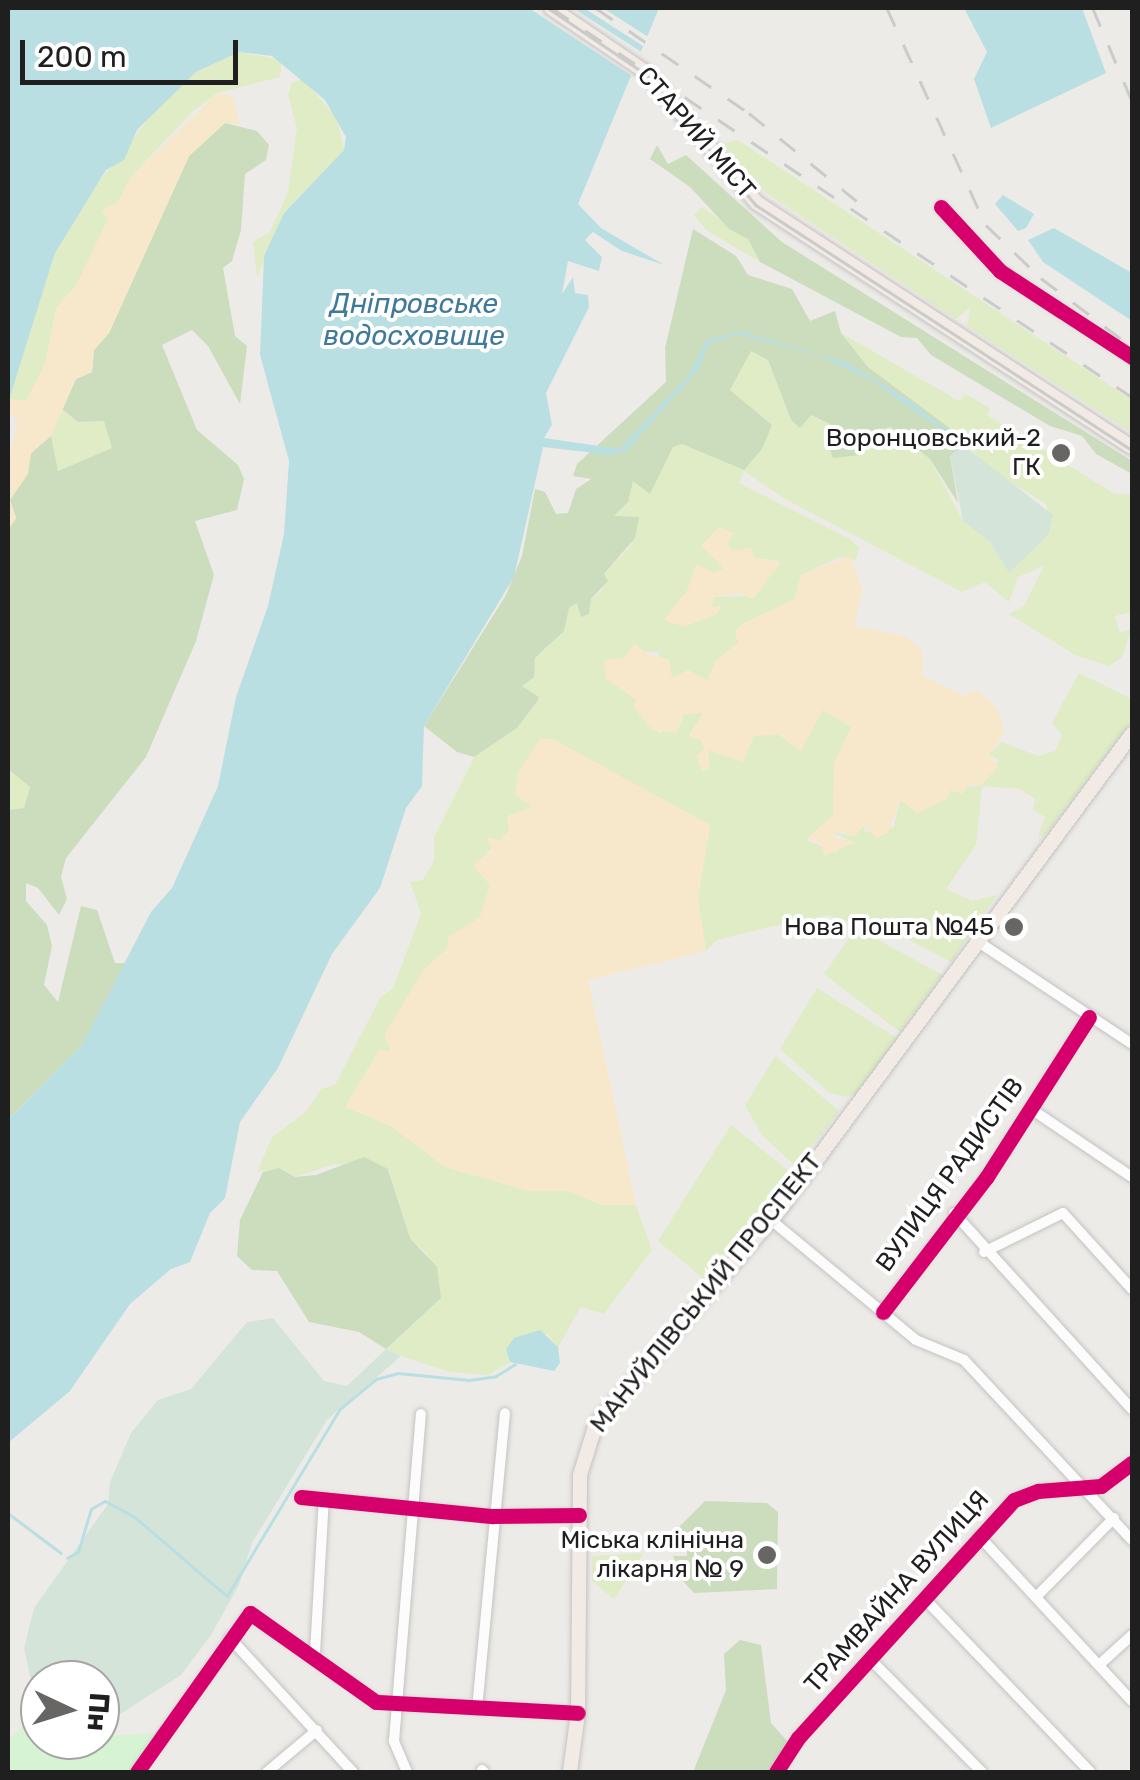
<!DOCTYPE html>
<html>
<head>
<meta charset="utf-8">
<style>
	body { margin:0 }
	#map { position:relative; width:1140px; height:1780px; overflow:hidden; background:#edebe8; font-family:Rubik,sans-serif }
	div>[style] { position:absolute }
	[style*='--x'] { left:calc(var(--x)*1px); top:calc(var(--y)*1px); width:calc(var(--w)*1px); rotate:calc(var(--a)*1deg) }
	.grass>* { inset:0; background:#dfecc5 }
	.forest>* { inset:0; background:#cbddbc }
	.wetland>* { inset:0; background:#d5e4d9 }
	.sand>* { inset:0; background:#f7e8cb }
	.park>* { inset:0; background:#d6f4d3 }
	.water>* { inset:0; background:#badfe2 }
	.pier>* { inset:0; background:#edebe8 }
	.stream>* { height:2.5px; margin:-1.25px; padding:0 1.25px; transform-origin:1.25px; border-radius:1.25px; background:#badfe2 }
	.roads { filter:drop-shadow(0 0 2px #c4c3c2) drop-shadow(0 0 2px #c4c3c2) }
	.minor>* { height:10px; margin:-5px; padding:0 5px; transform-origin:5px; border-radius:5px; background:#fcfcfc }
	.major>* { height:14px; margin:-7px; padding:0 7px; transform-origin:7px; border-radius:7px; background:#f1eae5 }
	.tram>* { height:2.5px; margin:-1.25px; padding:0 1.25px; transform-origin:1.25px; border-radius:1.25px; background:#cbcbca }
	.rail>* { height:2.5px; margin-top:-1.25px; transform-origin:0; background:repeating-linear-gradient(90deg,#cbcbca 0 20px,transparent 0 40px) }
	.cycleway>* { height:15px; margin:-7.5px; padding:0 7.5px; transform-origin:7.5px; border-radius:7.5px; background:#d6006c }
	.dots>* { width:28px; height:28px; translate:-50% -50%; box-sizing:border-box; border:5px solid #fff; border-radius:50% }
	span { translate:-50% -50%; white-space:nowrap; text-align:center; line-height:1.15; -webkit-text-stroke:8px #fff; paint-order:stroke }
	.street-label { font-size:25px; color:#1f1f1f }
	.poi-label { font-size:25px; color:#1f1f1f }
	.right { translate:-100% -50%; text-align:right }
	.water-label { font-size:28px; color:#3f799b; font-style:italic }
	.frame { position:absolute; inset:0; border:10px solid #1f1f1f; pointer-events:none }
	.north { position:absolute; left:20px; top:1660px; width:100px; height:100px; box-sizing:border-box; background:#fff; border:2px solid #a5a5a5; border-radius:50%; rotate:94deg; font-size:28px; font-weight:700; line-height:40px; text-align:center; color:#1f1f1f }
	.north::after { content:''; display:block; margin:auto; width:35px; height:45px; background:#676665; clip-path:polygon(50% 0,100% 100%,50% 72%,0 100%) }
	.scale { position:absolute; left:20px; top:40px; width:218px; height:45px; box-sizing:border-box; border:5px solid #1f1f1f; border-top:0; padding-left:12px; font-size:30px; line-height:35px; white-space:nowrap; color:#1f1f1f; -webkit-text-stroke:8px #fff; paint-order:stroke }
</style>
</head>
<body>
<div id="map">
	<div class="grass">
		<div style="clip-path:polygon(239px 52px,282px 60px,280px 77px,217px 93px,192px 112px,130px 178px,118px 202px,102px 211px,108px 219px,77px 284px,56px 308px,45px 364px,26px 401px,9px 399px,55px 253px,94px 188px,161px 103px,196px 72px)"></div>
		<div style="clip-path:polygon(303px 79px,337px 118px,344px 150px,284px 213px,257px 277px,253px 242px,270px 232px,288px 192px,297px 128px,288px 95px,292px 83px)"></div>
		<div style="clip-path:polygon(738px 140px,1132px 400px,1132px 433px,967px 326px,970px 308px,956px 319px,765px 192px,720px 144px)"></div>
		<div style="clip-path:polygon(702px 207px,748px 239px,760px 262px,706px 230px,694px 215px)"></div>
		<div style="clip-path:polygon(evenodd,841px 333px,959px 401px,965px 394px,990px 408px,987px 415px,1115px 494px,1132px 494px,1132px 612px,1115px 616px,1120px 633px,1132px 628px,1122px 657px,1109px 666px,1075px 655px,1009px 614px,1024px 606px,1044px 566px,1018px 577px,1009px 602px,985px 582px,962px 592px,785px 499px,744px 471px,739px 483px,850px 539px,859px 547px,856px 560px,839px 557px,801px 575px,795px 599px,742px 624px,735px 632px,739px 643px,707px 680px,672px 678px,657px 652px,642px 652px,624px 658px,613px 683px,636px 699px,634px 708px,659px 733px,680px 726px,684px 714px,704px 712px,689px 735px,702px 741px,707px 756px,708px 750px,744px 750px,754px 736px,777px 734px,823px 709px,851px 727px,834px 764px,833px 815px,807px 840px,836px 853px,840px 845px,855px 843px,833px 832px,854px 836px,864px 825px,865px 832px,894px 827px,900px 800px,947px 798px,950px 790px,982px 785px,999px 760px,989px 754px,1002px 742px,1038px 756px,1055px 751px,1062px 735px,1052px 723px,1079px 673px,1132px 699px,1132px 721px,1044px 837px,1038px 835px,1045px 817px,1033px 810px,1035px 799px,1020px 789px,982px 786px,976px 845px,946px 889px,972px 901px,997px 895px,951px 962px,866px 917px,851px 923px,828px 915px,773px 926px,717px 940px,706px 951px,698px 899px,710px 825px,648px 792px,528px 759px,534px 806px,508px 816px,509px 831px,474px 866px,490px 885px,480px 917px,423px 971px,390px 1026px,391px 1052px,380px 1049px,345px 1107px,391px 1126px,445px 1167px,529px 1191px,570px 1191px,601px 1205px,636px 1205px,652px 1250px,604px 1314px,581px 1307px,558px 1347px,547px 1334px,506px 1349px,510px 1362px,488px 1375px,450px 1372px,401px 1356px,386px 1349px,441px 1298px,427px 1254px,410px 1238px,389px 1169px,335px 1164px,295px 1177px,279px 1168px,257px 1172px,272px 1137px,306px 1112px,321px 1089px,335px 1085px,380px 998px,393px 988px,421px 914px,410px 882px,423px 880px,434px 861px,434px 837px,474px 757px,517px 728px,536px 703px,522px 686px,535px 658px,549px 646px,569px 608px,577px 603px,580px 610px,603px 589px,604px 574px,631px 546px,628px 518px,613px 516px,633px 480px,650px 493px,673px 447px,682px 444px,744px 470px,753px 460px,772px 425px,730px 390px,750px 350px,768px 360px,791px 421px,810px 415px,836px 427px,835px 433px,853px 435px,891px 427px,930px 459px,963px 521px,990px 542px,1009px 573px,1047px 535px,1047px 505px,989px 468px,955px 432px,868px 367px,841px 333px,727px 543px,733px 551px,751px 548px,754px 558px,780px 561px,745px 596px,713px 597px,712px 608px,720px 607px,665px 619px,687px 591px,724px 568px,708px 553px,727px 543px)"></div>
		<div style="clip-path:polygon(62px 409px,78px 422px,104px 421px,112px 448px,57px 471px,51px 436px)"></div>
		<div style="clip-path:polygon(8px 769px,30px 787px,24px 808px,8px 810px)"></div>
		<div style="clip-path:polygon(856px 928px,943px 975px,900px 1032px,824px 974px)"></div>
		<div style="clip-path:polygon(817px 988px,897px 1038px,860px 1091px,848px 1097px,830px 1093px,780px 1049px)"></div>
		<div style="clip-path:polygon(775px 1056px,839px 1111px,796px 1167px,762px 1135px,745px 1106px)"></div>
		<div style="clip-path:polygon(731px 1125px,793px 1174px,704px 1279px,658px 1241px)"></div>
		<div style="clip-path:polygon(644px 1553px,614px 1599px,592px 1581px,592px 1556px)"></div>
	</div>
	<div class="forest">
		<div style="clip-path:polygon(225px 123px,257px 131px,269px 145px,266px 160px,245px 174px,241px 230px,232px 261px,223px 268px,235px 336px,247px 346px,240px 404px,208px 346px,192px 330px,162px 345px,197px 430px,238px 465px,244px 479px,237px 510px,195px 521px,214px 575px,196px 641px,146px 757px,66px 858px,61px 877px,67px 899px,59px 915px,38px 888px,26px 883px,26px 901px,47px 925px,52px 946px,44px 985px,58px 1002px,81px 906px,97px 910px,115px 963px,128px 963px,82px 1045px,8px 1120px,8px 810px,24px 808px,30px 787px,8px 769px,8px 530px,16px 518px,10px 500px,27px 474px,31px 453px,51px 436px,58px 471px,112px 448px,104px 421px,78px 422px,62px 409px,76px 379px,92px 372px,94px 350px,109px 333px,189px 156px)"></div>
		<div style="clip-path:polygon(657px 145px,668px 164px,686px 155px,782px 242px,1132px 461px,1132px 474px,1096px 454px,1082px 436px,1050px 426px,931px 355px,917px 338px,901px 337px,760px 262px,748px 239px,729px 229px,690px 187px,650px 159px)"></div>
		<div style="clip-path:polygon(693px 229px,736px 256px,748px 275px,792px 289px,810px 321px,835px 311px,841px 333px,868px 367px,955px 432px,963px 445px,950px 456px,958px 503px,930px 459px,891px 427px,854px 435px,860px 455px,833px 458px,828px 444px,836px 427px,811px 415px,800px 428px,791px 420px,768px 360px,751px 351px,730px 390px,772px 425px,762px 449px,744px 470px,682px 444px,673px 447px,650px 494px,633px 481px,628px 502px,614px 516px,639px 517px,635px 538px,604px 574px,608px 581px,591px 599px,589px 614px,581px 617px,577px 603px,569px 608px,564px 631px,535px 658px,534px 677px,522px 686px,539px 697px,536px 703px,517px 728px,474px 757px,457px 752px,424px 726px,506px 595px,522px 556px,535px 489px,545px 492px,556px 514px,568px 513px,576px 489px,591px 479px,573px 476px,577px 464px,666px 382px,665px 348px)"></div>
		<div style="clip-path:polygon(364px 1157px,388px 1169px,410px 1238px,437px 1267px,441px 1298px,386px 1349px,359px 1332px,309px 1322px,277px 1271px,252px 1270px,237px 1256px,240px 1220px,263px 1172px,279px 1168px,295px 1177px,316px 1175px)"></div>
		<div style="clip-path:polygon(705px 1501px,767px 1503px,778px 1512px,777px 1589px,694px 1593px,683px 1581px,673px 1556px,687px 1556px,688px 1542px,674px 1541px,675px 1531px)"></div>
		<div style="clip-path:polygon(740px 1640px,761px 1645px,771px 1723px,788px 1742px,767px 1772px,693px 1772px,726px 1690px,724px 1654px)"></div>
	</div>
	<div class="wetland">
		<div style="clip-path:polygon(963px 445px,1053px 515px,1048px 535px,1009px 573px,990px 542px,963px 521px,950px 456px)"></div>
		<div style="clip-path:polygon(273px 1318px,324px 1381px,347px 1386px,386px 1349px,401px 1356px,327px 1420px,252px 1543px,239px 1585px,211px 1635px,181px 1675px,100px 1727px,100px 1680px,40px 1680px,40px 1703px,35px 1700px,24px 1648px,34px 1608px,108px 1504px,110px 1482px,131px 1433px,158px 1400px,191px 1389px,247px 1322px)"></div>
	</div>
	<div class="sand">
		<div style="clip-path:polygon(217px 93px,232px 96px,240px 124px,225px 123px,189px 156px,109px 333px,94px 350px,92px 372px,76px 379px,51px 436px,31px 453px,28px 474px,10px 500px,16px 518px,8px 530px,8px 461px,18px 421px,8px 412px,9px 399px,26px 401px,45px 364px,56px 308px,77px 284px,108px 219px,102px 210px,118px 202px,130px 178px)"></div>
		<div style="clip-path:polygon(719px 527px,734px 533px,727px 543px,733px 551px,751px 548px,754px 558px,781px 562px,753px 599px,739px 593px,713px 597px,712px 608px,721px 606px,717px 614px,684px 627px,664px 620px,687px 591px,696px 564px,714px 573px,724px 568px,701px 546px)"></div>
		<div style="clip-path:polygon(850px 556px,862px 589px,855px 626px,905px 636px,922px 650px,923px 676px,964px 696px,977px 690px,997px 708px,1005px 732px,989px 754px,998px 766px,982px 785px,970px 784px,962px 794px,950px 790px,947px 799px,917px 813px,900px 800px,888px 833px,876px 838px,863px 826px,855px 836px,836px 830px,835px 838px,855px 842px,825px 856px,820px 842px,806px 839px,833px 815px,834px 764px,851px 727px,823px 710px,801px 751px,777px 734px,754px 736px,743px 762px,708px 750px,710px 768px,702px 771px,696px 756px,704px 749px,702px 741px,689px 736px,703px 713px,684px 714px,676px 733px,652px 730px,634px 708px,636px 699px,606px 679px,604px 660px,624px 658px,635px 643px,648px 655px,669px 659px,672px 678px,688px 670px,707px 680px,716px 660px,738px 643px,735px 632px,742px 624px,795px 599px,801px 575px)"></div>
		<div style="clip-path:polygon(540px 739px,553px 739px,710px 825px,698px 899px,706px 951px,588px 980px,636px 1205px,601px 1205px,569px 1191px,529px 1191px,445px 1167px,391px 1126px,345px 1107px,380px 1049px,391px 1052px,384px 1035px,423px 971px,447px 949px,448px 937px,480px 917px,490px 884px,473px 865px,492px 850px,487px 837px,500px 841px,509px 831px,507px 816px,533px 807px,515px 795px,518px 772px)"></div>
	</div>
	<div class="park">
		<div style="clip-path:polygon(40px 1710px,40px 1740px,153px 1733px,153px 1759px,145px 1772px,8px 1772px,8px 1740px)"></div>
	</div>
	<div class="water">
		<div style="clip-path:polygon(8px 8px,659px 8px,578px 204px,601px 228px,664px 265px,622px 251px,593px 232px,585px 240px,602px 257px,599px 271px,568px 261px,562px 294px,573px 277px,575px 293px,588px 295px,589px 307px,546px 393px,552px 425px,544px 438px,620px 449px,688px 376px,707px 340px,740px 331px,847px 363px,910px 401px,952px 434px,957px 444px,955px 452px,952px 437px,872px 381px,818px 355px,737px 334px,710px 343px,698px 370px,626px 451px,612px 455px,543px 447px,514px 577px,424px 726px,422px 786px,406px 808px,380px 888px,332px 954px,278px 1068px,240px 1122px,225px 1198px,210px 1213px,190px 1262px,171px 1269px,130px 1304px,70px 1391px,8px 1443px,8px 1120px,82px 1045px,151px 912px,172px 888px,218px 786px,236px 697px,268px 606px,284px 534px,289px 461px,260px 355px,264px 256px,284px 213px,344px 150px,346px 137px,325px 100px,272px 56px,239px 52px,196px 72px,137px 130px,124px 160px,106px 170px,55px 253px,8px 403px)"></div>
		<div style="clip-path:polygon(964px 8px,1082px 8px,1106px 73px,991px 128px,974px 79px,987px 52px)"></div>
		<div style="clip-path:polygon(1003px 195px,1034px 214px,1026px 228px,1018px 231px,995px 204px)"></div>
		<div style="clip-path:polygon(1054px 228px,1132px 273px,1132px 321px,1043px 262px,1028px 240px)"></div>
		<div style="clip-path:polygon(540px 1330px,558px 1347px,560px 1363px,554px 1371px,510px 1362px,506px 1349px,514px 1338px)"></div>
	</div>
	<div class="pier">
		<div style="clip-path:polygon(529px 8px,573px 8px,643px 53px,632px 76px)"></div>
		<div style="clip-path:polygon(584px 8px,603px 8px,650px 38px,646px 48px)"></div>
	</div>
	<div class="stream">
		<div style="--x:8;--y:1513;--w:66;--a:37"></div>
		<div style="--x:67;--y:1558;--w:13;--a:-29"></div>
		<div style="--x:78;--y:1552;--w:45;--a:-73.2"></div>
		<div style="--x:91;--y:1509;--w:16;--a:-30"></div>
		<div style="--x:105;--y:1501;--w:34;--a:28"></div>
		<div style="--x:135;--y:1517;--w:121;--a:40.7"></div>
		<div style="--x:227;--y:1596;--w:218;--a:-58.9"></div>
		<div style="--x:340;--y:1409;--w:47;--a:-39.8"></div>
		<div style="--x:376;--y:1379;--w:23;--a:-15"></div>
		<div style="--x:398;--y:1373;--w:71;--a:5.6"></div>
		<div style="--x:469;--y:1380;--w:27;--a:-8"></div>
		<div style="--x:496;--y:1376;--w:22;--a:-32"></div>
	</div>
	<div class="roads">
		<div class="minor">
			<div style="--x:941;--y:207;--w:87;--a:47.3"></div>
			<div style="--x:1000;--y:271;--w:158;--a:33.1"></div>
			<div style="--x:977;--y:941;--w:186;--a:33.6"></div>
			<div style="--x:1031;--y:1109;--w:122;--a:34"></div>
			<div style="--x:954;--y:1213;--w:265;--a:47.8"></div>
			<div style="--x:771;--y:1220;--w:188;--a:39.6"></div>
			<div style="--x:916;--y:1340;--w:52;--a:22.6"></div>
			<div style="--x:964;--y:1360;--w:246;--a:47"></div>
			<div style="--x:984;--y:1252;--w:88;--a:-26.3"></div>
			<div style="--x:1063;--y:1213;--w:103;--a:47.8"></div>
			<div style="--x:883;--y:1312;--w:169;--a:-52.5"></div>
			<div style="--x:986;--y:1178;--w:191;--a:-57.4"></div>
			<div style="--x:301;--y:1497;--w:193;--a:5.7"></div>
			<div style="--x:493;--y:1516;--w:86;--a:-0.7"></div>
			<div style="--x:979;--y:1536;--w:225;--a:47.2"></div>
			<div style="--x:1036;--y:1597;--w:111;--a:-45.4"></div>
			<div style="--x:924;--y:1598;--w:240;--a:46.3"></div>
			<div style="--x:230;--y:1638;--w:182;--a:47.5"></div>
			<div style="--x:315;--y:1653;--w:154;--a:-86.7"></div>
			<div style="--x:870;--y:1659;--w:159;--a:45.3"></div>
			<div style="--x:1099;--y:1665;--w:45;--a:-42.3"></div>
			<div style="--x:477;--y:1709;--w:297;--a:-84.6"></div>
			<div style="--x:482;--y:1770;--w:3;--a:45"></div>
			<div style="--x:137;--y:1772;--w:195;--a:-54.6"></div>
			<div style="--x:250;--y:1613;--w:154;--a:35.2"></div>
			<div style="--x:376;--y:1702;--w:202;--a:3.1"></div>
			<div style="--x:267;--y:1772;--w:65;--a:-40"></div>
			<div style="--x:407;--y:1772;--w:34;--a:-113"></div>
			<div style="--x:394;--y:1741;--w:328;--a:-85.3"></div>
			<div style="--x:776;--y:1772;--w:40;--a:-57.1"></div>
			<div style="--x:798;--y:1738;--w:321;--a:-47.8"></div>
			<div style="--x:1014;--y:1500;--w:26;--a:-21"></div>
			<div style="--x:1038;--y:1491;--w:63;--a:-4.5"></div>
			<div style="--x:1101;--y:1486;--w:39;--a:-37"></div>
		</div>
		<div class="major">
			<div style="--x:551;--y:8;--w:116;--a:34.1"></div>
			<div style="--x:647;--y:73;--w:170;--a:49.8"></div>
			<div style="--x:757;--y:203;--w:447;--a:33.1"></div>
			<div style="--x:570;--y:1772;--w:60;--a:-82.3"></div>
			<div style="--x:578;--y:1713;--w:238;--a:-89.5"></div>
			<div style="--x:580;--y:1475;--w:53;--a:-72.6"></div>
			<div style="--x:596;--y:1424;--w:279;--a:-49.4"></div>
			<div style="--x:778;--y:1212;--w:595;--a:-53.48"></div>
		</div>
	</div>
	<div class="tram">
		<div style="--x:548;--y:8;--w:118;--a:34"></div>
		<div style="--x:646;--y:74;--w:171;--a:50"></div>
		<div style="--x:756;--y:205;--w:449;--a:33.1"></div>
		<div style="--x:774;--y:1772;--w:34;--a:-60"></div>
		<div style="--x:791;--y:1743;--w:329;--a:-47.8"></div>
		<div style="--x:1012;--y:1499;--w:22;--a:-24"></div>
		<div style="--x:1032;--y:1490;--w:70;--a:-5.7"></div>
		<div style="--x:1102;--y:1483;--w:37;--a:-36"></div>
	</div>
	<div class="rail">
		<div style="--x:552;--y:8;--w:698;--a:33.85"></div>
		<div style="--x:596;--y:8;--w:186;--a:34.5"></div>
		<div style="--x:749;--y:113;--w:139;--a:39.2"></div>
		<div style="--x:887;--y:8;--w:239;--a:65.5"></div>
		<div style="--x:986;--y:225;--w:76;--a:43.9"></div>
		<div style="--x:1041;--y:278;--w:114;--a:37.2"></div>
		<div style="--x:1093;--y:8;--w:101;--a:67.2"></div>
	</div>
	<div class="cycleway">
		<div style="--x:941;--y:207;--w:87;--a:47.3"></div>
		<div style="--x:1000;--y:271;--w:158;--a:33.1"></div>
		<div style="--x:883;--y:1312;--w:169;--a:-52.5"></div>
		<div style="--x:986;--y:1178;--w:191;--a:-57.4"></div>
		<div style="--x:301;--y:1497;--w:193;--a:5.7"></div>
		<div style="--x:493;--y:1516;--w:86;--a:-0.7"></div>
		<div style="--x:137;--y:1772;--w:195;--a:-54.6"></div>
		<div style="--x:250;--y:1613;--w:154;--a:35.2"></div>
		<div style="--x:376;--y:1702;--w:202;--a:3.1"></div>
		<div style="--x:776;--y:1772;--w:40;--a:-57.1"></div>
		<div style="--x:798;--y:1738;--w:321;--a:-47.8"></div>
		<div style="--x:1014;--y:1500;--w:26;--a:-21"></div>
		<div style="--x:1038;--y:1491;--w:63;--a:-4.5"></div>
		<div style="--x:1101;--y:1486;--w:39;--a:-37"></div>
	</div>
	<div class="dots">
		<div style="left:1061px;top:453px;background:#676665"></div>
		<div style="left:1014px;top:927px;background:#676665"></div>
		<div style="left:767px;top:1555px;background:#676665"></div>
	</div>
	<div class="street-label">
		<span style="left:696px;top:133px;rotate:49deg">СТАРИЙ МІСТ</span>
		<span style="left:950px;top:1175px;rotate:-54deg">ВУЛИЦЯ РАДИСТІВ</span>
		<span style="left:706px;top:1293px;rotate:-51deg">МАНУЙЛІВСЬКИЙ ПРОСПЕКТ</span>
		<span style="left:897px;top:1592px;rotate:-48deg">ТРАМВАЙНА ВУЛИЦЯ</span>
	</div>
	<div class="poi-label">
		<span class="right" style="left:1041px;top:453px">Воронцовський-2<br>ГК</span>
		<span class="right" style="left:994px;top:927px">Нова Пошта №45</span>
		<span class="right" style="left:744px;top:1555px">Міська клінічна<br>лікарня № 9</span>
	</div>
	<div class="water-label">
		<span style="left:414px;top:320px">Дніпровське<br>водосховище</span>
	</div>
	<div class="frame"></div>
	<div class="north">Пн</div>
	<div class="scale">200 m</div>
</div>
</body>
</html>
